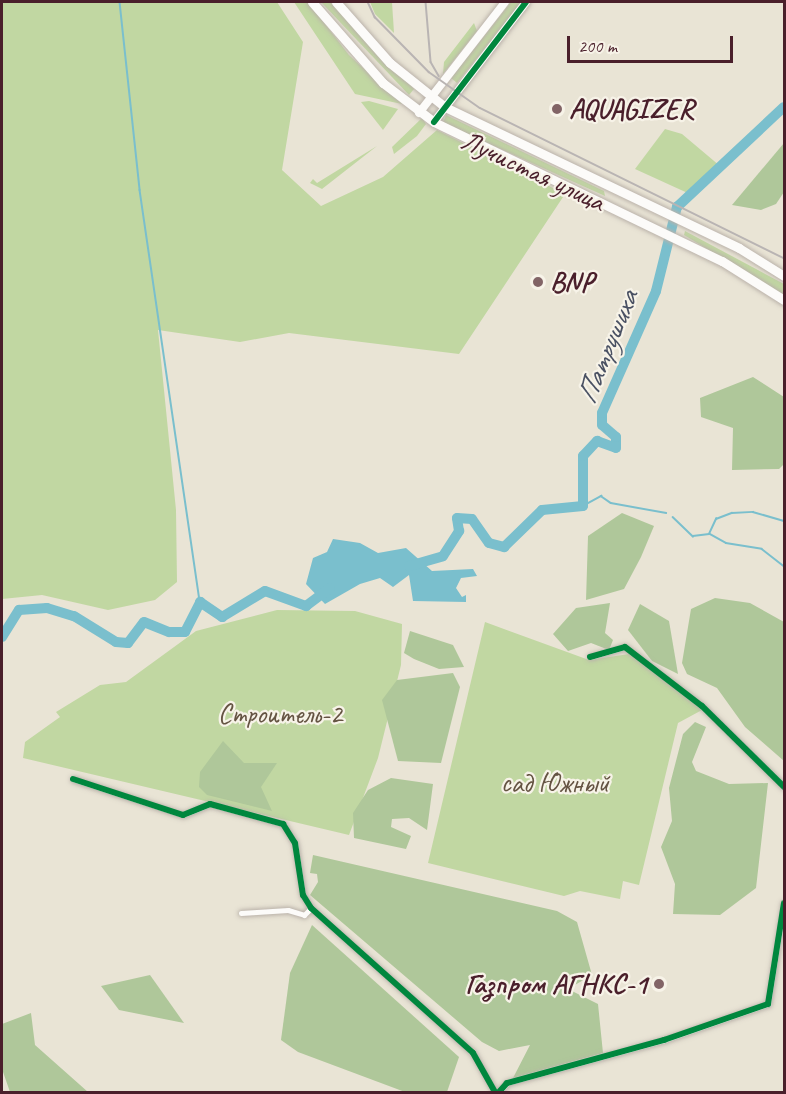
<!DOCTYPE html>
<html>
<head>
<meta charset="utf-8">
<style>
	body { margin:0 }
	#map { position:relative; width:786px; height:1094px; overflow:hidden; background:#e9e4d5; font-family:Caveat,sans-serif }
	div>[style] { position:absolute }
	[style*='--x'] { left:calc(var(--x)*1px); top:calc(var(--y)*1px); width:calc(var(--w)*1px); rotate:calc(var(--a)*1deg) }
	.green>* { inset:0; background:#c1d7a2 }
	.forest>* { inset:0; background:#afc79a }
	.water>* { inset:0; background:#7abfcd }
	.stream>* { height:1.5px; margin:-0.75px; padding:0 0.75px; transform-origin:0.75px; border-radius:0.75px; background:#7abfcd }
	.river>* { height:10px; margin:-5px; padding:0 5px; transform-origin:5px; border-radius:5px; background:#7abfcd }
	.roads { filter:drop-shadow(0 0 2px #bab2aa) drop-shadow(0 0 2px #bab2aa) }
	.street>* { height:5px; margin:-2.5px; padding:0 2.5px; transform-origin:2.5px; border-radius:2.5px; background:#fcfbf9 }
	.secondary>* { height:8px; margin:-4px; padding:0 4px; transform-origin:4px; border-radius:4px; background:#fcfbf9 }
	.primary>* { height:9px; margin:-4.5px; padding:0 4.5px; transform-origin:4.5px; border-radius:4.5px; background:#fcfbf9 }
	.tram>* { height:1.5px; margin:-0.75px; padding:0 0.75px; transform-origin:0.75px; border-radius:0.75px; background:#b9b4b3 }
	.cycleway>* { height:6px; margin:-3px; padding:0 3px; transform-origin:3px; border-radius:3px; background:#00873e }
	.dots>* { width:16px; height:16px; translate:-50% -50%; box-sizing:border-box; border:3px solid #f7f3e8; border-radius:50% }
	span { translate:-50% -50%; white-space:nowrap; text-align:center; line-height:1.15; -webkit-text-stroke:4.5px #f7f3e8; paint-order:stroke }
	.poi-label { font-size:28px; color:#4a1f2b; font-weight:700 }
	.left { translate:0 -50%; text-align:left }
	.right { translate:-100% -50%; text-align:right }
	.street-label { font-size:28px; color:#4a1f2b }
	.park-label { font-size:28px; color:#645342 }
	.water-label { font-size:30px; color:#4a5163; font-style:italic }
	.frame { position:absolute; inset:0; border:3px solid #4a1f2b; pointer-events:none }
	.scale { position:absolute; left:567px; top:36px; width:166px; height:27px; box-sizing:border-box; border:3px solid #4a1f2b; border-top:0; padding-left:8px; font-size:18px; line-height:21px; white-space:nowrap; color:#4a1f2b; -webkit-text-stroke:4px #f7f3e8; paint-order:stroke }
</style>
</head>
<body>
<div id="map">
	<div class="green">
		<div style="clip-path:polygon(2px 2px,277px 2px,303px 42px,282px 170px,321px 206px,383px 177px,437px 130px,565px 194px,459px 354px,289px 333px,240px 342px,158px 330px,176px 510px,177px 582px,155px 600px,108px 610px,42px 595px,2px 599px)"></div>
		<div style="clip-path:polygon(294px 2px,308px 2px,349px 55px,402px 104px,355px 94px)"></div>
		<div style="clip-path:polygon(321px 2px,330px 2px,414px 89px,409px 95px)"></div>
		<div style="clip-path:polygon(370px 2px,392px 2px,394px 33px,375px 14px)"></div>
		<div style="clip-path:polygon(511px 2px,522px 2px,457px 83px,451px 78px)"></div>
		<div style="clip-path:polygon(474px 23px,477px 31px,443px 74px,444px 62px)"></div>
		<div style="clip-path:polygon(369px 101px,398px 109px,383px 130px,361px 102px)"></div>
		<div style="clip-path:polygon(446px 115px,604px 191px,605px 196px,443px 123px)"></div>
		<div style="clip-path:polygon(422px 118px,426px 124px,417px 136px,394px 154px,392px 147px)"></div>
		<div style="clip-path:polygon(665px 129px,682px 134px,720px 166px,692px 195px,635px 169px)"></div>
		<div style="clip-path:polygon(377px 146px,322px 189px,310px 183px,313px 179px,317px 183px)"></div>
		<div style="clip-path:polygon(685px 231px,784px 284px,784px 295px,684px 235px)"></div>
		<div style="clip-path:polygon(277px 610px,355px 611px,402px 624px,401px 665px,378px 758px,349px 835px,23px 758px,25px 742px,60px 717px,56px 712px,100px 685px,126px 682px,196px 631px)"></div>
		<div style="clip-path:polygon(485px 622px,589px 660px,629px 654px,702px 710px,678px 723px,639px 885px,623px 881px,620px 899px,580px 891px,564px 896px,428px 863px)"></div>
	</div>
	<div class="forest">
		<div style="clip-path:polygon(784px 143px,784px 192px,776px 204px,761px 210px,732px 205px)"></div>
		<div style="clip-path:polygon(753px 377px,784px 397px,784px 464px,779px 469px,732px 470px,733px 428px,701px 417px,700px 398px)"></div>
		<div style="clip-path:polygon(622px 513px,654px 526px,641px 557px,624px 589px,586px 600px,588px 536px)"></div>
		<div style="clip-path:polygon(715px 598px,750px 603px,784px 622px,784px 761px,745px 727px,717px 688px,687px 674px,682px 663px,691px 609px)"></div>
		<div style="clip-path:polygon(610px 603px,605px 633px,613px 640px,609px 650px,591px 643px,568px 651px,553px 634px,576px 608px)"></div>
		<div style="clip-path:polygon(640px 604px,669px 621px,678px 674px,652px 661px,628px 630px)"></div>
		<div style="clip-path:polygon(410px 631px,453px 645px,464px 667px,439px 669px,414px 659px,404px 653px)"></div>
		<div style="clip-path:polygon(453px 673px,460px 687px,441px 763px,398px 761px,382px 700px,397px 680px)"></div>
		<div style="clip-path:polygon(695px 722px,706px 727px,692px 762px,696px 771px,729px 784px,768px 783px,756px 888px,720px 915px,673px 914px,675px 884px,661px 847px,672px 821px,669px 788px,683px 734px)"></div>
		<div style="clip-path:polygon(223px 741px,244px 763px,277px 763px,261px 787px,272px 811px,207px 795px,199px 787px,200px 772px)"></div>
		<div style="clip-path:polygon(391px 778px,433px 784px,427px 830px,409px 818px,392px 819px,391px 827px,411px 836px,406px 849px,354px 838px,353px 813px,368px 790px)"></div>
		<div style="clip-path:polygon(313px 855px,557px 911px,577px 922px,592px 975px,568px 989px,598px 1004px,603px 1053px,513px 1078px,530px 1045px,499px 1051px,482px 1042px,310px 895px,318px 882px,317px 874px,310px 873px)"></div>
		<div style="clip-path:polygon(312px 925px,459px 1057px,447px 1092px,405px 1092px,298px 1052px,281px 1040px,290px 973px)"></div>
		<div style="clip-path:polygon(150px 975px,184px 1023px,119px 1010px,101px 986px)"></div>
		<div style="clip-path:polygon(31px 1013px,35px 1045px,88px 1092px,10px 1092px,2px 1069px,2px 1024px)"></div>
	</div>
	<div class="water">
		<div style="clip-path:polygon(333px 539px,360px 543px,378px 553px,406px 548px,432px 571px,473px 569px,477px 576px,461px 578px,456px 588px,462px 597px,466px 595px,466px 602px,413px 601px,409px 575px,393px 587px,380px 578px,360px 584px,325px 604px,306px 584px,313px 558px,327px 552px)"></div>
	</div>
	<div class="stream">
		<div style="--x:120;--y:2;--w:189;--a:83.9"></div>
		<div style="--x:140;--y:190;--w:416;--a:81.7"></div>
		<div style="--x:583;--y:506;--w:21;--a:-29"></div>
		<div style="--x:601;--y:496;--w:12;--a:35"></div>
		<div style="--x:611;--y:503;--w:56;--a:10.3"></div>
		<div style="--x:673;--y:517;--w:28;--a:44"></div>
		<div style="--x:693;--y:536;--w:16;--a:-7"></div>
		<div style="--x:709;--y:534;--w:17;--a:-65"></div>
		<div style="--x:716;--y:519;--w:17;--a:-21"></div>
		<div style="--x:732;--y:513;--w:21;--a:-3"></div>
		<div style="--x:753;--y:512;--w:32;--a:16"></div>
		<div style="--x:710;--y:534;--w:18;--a:29"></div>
		<div style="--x:726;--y:543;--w:36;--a:9"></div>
		<div style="--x:762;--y:549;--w:28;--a:38"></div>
	</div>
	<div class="river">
		<div style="--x:409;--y:566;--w:35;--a:-16"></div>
		<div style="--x:443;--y:556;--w:30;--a:-57"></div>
		<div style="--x:459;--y:531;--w:13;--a:-99"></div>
		<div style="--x:457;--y:518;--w:15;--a:4"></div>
		<div style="--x:472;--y:519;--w:29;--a:55"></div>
		<div style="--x:489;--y:543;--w:16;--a:15"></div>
		<div style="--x:504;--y:547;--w:53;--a:-44.2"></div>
		<div style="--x:542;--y:510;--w:41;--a:-5.6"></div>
		<div style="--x:583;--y:506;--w:50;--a:-90"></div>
		<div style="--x:583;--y:456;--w:21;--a:-47"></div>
		<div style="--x:597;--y:441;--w:20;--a:20"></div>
		<div style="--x:616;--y:448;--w:11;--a:-90"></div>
		<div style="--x:616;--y:437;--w:18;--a:-139"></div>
		<div style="--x:602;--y:425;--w:12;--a:-90"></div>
		<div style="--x:602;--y:413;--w:133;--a:-66.1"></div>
		<div style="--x:656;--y:291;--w:87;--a:-76"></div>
		<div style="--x:677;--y:207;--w:146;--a:-43.1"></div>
		<div style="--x:2;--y:637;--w:32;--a:-58"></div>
		<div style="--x:19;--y:610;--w:28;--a:-4"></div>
		<div style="--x:47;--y:608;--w:28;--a:17"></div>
		<div style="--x:74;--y:616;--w:49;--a:31.8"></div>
		<div style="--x:116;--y:642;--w:12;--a:5"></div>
		<div style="--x:128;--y:643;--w:26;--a:-53"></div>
		<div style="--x:144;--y:622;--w:27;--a:22"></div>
		<div style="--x:169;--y:632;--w:16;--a:0"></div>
		<div style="--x:185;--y:632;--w:34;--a:-63"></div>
		<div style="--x:200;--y:602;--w:27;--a:34"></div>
		<div style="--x:222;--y:617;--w:50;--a:-31.2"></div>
		<div style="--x:265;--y:591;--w:44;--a:20.1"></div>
		<div style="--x:306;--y:606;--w:30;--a:-37"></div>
	</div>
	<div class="roads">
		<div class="street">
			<div style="--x:590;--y:657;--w:36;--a:-16"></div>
			<div style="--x:625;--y:647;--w:97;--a:37.5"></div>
			<div style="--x:702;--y:706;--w:115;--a:44.6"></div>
			<div style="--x:73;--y:779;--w:116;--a:18.1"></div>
			<div style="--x:183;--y:815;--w:29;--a:-22"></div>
			<div style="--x:210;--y:804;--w:76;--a:15.3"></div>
			<div style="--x:283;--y:824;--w:22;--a:58"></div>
			<div style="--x:295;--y:843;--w:53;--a:81.3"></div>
			<div style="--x:303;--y:895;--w:15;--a:58"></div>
			<div style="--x:311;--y:908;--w:217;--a:41.8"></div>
			<div style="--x:473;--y:1053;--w:45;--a:60.6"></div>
			<div style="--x:241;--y:913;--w:47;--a:-3.7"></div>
			<div style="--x:288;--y:910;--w:17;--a:17"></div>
			<div style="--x:304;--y:915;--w:10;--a:-45"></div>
			<div style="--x:499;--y:1092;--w:12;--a:-48"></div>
			<div style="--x:507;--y:1083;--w:163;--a:-15.3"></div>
			<div style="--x:664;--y:1040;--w:110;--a:-19.1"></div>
			<div style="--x:768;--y:1004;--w:102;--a:-81"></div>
		</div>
		<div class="secondary">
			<div style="--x:419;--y:113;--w:140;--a:-52.2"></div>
			<div style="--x:434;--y:122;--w:151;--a:-52.5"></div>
		</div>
		<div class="primary">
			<div style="--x:312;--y:2;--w:108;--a:48.8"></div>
			<div style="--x:383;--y:83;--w:64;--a:37.4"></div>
			<div style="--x:434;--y:122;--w:320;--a:25.8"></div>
			<div style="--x:722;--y:261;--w:73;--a:32.2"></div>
			<div style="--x:336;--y:2;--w:81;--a:48.5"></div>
			<div style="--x:390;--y:63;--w:70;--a:38.7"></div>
			<div style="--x:445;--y:107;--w:326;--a:25.6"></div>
			<div style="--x:739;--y:248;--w:53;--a:31.9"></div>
		</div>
	</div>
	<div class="tram">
		<div style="--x:368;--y:2;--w:17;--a:65"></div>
		<div style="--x:375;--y:17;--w:77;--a:45.5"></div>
		<div style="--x:429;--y:72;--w:62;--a:35.2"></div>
		<div style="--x:480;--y:108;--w:339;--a:26.3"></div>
		<div style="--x:426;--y:2;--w:60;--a:85.2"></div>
		<div style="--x:431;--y:62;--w:16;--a:60"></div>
	</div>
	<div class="cycleway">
		<div style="--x:434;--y:122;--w:151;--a:-52.5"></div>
		<div style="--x:590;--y:657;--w:36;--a:-16"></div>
		<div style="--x:625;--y:647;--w:97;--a:37.5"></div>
		<div style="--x:702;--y:706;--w:115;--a:44.6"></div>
		<div style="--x:73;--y:779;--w:116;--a:18.1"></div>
		<div style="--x:183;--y:815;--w:29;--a:-22"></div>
		<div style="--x:210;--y:804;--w:76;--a:15.3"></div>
		<div style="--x:283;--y:824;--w:22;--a:58"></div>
		<div style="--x:295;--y:843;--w:53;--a:81.3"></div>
		<div style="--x:303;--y:895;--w:15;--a:58"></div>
		<div style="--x:311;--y:908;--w:217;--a:41.8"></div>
		<div style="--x:473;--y:1053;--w:45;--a:60.6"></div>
		<div style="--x:499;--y:1092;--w:12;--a:-48"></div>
		<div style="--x:507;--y:1083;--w:163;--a:-15.3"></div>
		<div style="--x:664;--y:1040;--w:110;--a:-19.1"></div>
		<div style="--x:768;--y:1004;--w:102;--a:-81"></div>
	</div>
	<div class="dots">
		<div style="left:557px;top:109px;background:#826466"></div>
		<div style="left:538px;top:282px;background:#826466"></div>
		<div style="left:659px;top:984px;background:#826466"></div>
	</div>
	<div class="poi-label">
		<span class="left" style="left:569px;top:109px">AQUAGIZER</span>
		<span class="left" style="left:550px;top:282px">BNP</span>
		<span class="right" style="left:647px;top:984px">Газпром АГНКС-1</span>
	</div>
	<div class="street-label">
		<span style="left:533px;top:171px;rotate:25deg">Лучистая улица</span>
	</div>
	<div class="park-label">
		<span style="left:280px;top:714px">Строитель-2</span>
		<span style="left:555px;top:783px">сад Южный</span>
	</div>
	<div class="water-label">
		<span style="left:607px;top:347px;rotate:-68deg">Патрушиха</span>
	</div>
	<div class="frame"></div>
	<div class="scale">200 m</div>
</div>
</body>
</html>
